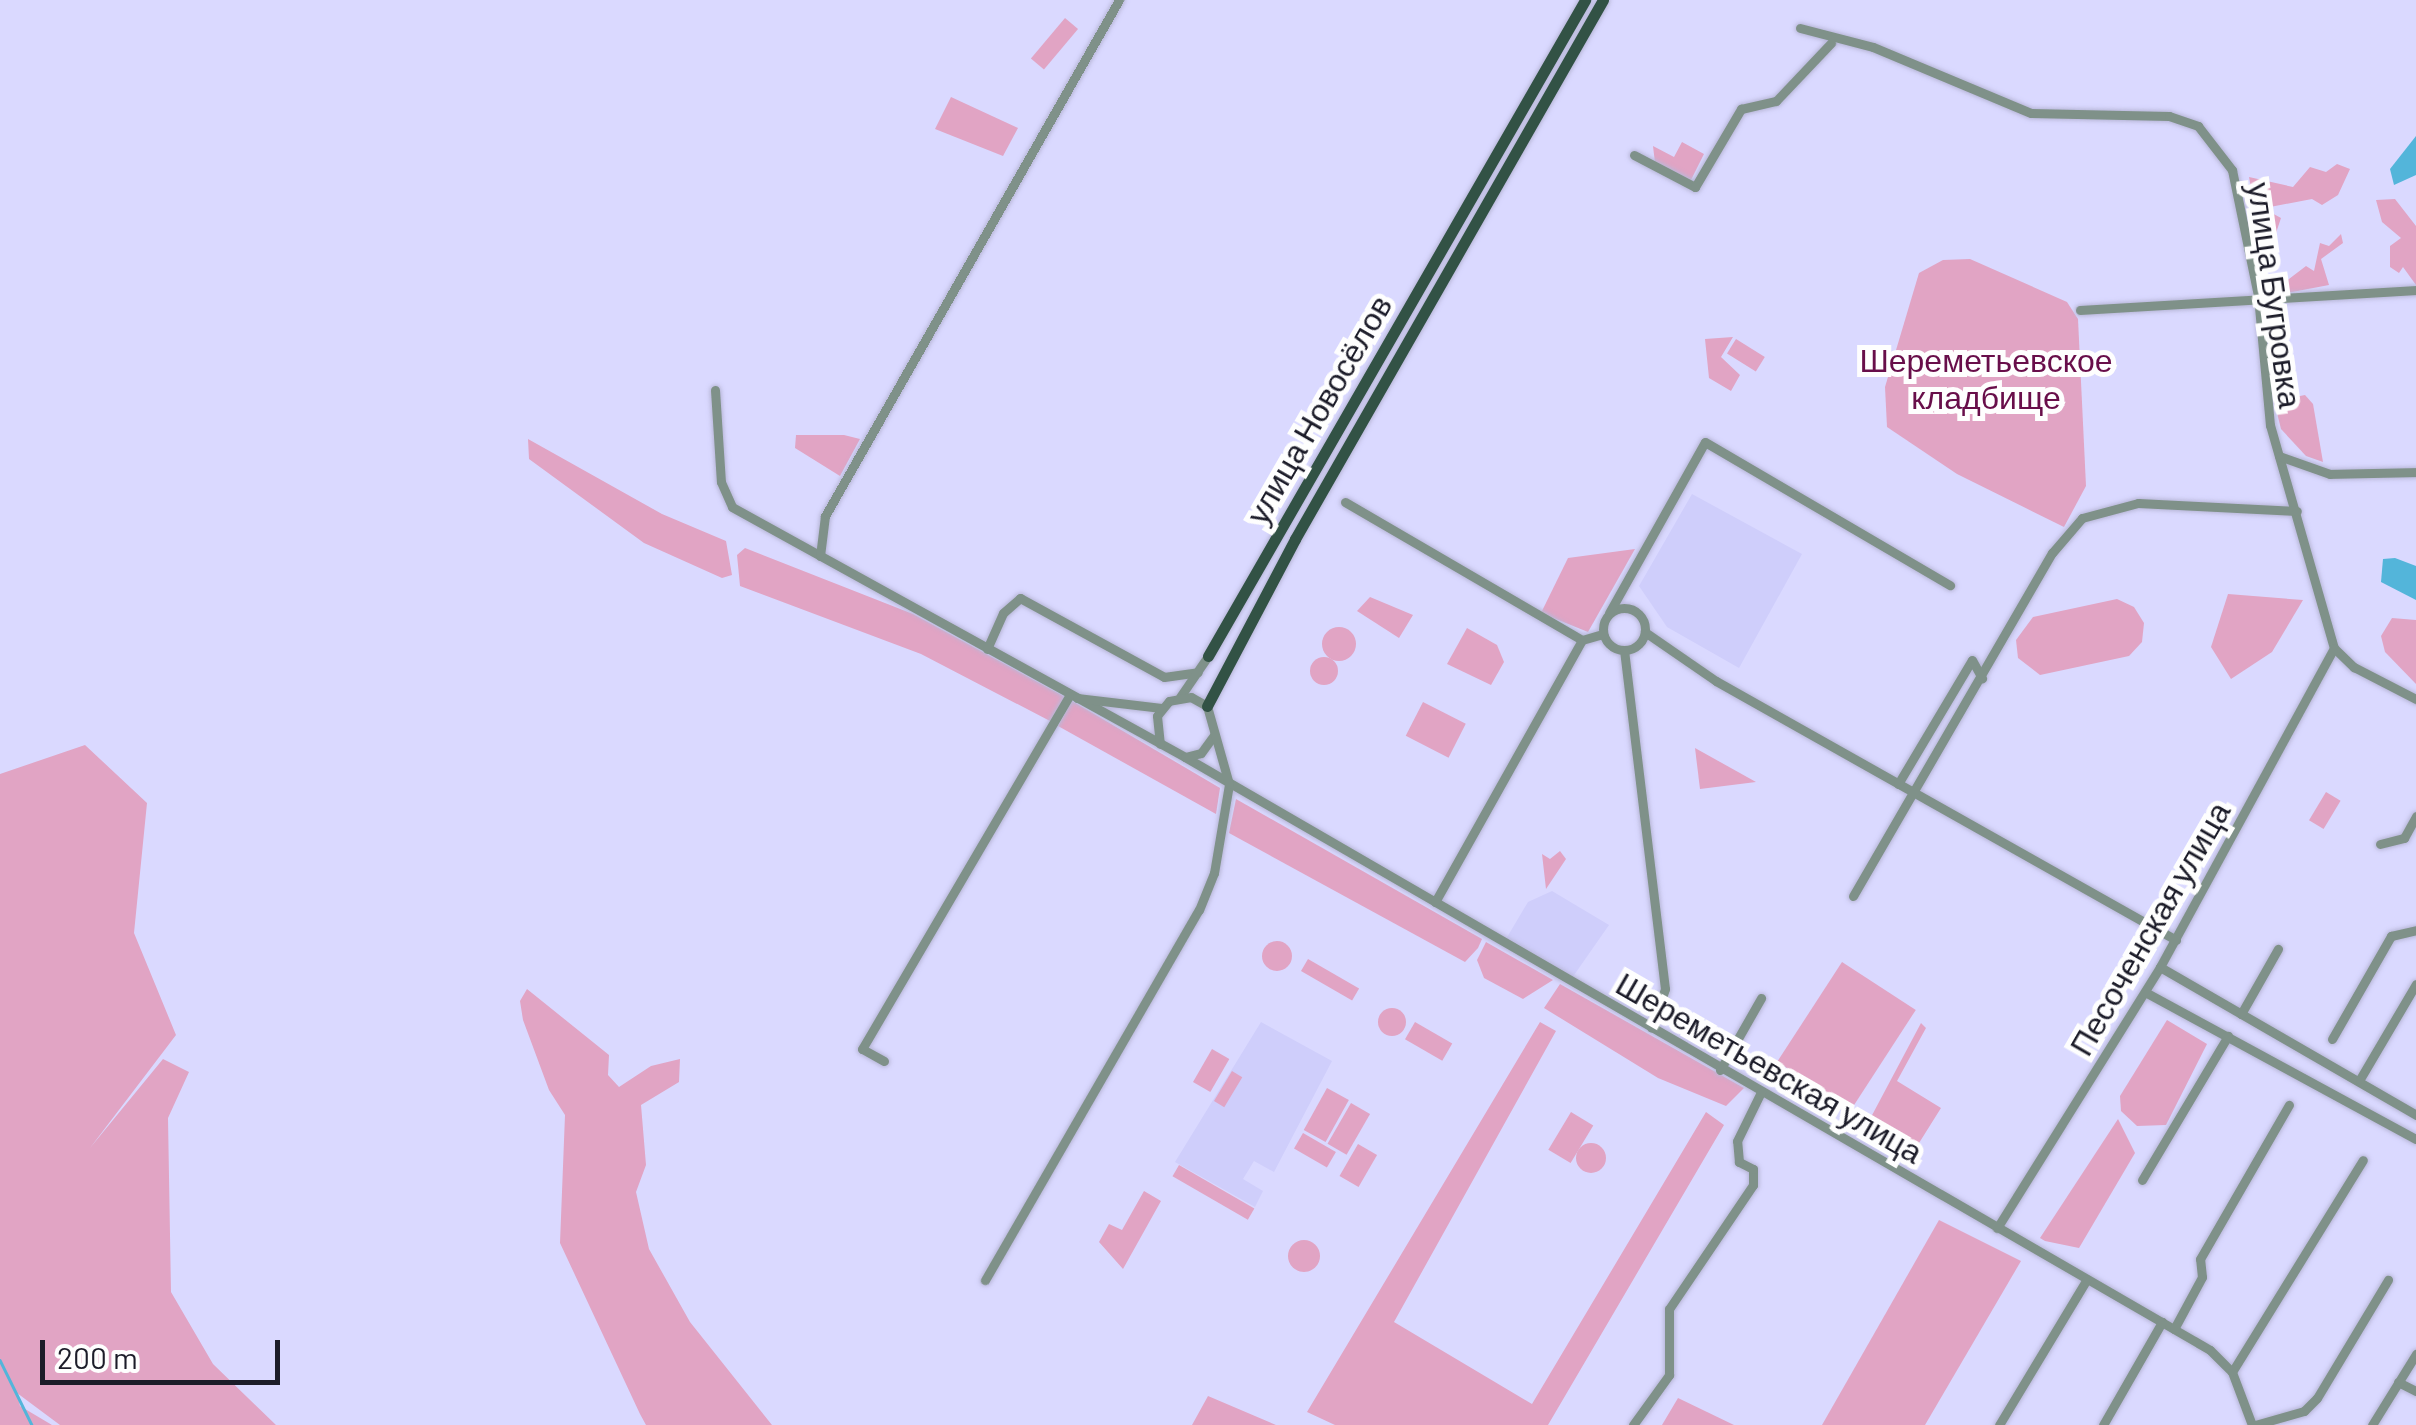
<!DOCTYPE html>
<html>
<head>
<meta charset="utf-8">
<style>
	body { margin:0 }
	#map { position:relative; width:2416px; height:1425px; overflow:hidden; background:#dad9ff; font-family:Barlow,sans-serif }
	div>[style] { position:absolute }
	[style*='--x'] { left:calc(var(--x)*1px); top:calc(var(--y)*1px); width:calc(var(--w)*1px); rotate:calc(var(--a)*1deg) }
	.built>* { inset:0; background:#cfcefb }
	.green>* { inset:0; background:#e1a4c4; transform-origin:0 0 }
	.round { border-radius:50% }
	.water>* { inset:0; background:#53b5da }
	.stream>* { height:2.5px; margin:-1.25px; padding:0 1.25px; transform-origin:1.25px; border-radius:1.25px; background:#53b5da }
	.roads { filter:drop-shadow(0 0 2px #b8b7d8) drop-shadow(0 0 2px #b8b7d8) }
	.minor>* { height:9px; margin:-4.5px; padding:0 4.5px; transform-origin:4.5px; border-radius:4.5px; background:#7f9189 }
	.minor>.ring { margin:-4.5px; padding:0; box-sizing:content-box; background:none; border:9px solid #7f9189; border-radius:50% }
	.major>* { height:11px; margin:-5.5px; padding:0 5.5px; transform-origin:5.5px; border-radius:5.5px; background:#325245 }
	span { translate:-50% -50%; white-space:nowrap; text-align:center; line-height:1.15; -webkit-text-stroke:10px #fefefe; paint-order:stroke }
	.street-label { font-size:32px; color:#1c1c29 }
	.park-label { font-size:32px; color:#680e4a }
	.scale { position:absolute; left:40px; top:1340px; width:240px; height:45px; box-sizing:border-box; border:5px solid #1c1c29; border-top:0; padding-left:12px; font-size:30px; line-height:35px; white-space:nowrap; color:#1c1c29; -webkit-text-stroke:8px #fefefe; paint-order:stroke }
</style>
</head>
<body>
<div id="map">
	<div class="built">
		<div style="clip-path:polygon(1692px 494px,1802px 554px,1739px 668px,1667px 627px,1639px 586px)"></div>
		<div style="clip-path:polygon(1552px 891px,1609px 925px,1572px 978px,1506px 939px,1528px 902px)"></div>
		<div style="clip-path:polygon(1261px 1022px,1332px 1061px,1274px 1172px,1254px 1161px,1243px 1179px,1263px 1191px,1255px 1207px,1175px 1162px)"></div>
	</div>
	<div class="green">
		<div style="left:1065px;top:18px;width:17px;height:53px;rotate:40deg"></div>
		<div style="clip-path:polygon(951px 97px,1018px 128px,1003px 156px,935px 129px)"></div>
		<div style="clip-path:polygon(1682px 142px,1704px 154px,1690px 182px,1655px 163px,1653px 146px,1674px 157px)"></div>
		<div style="clip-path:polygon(2337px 164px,2350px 169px,2338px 195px,2322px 205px,2312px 199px,2270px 207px,2253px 199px,2249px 177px,2293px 187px,2310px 167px,2326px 172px)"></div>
		<div style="clip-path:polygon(2395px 199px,2416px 226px,2416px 285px,2403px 267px,2399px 273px,2390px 267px,2390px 246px,2401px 238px,2382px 222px,2376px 200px)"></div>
		<div style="clip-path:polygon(2270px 212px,2281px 218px,2276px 233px,2268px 226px,2261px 233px,2266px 282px,2259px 281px,2247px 223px,2253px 216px,2266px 220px)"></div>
		<div style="clip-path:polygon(2341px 234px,2343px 243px,2321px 259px,2329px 285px,2287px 293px,2285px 282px,2306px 266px,2314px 271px,2320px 243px,2329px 246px)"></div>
		<div style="clip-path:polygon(1970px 259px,2067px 302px,2078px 319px,2086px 486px,2064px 527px,1957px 474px,1887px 427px,1885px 387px,1919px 273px,1943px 260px)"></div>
		<div style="clip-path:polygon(2287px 321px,2290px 330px,2279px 340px,2289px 347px,2293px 385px,2269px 390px,2267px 376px,2278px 366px,2271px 331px)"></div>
		<div style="clip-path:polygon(1733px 337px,1721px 357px,1740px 375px,1731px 391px,1709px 378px,1705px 339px)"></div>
		<div style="left:1736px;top:339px;width:34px;height:17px;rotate:32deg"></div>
		<div style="clip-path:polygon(2305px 395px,2313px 404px,2323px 462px,2306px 456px,2281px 429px,2274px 401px)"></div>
		<div style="clip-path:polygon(844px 435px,860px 439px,840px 476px,795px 448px,796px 435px)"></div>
		<div style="clip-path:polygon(528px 439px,662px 514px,726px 541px,732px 575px,722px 578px,644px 543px,529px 459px)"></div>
		<div style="clip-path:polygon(745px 548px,913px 614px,1065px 697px,1050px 721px,921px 654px,740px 586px,737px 555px)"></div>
		<div style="clip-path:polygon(1635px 549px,1588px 632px,1541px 613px,1568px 558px)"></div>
		<div style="clip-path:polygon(2228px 594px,2303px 600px,2272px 652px,2231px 679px,2211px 647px)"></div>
		<div style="clip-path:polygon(1370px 597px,1413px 615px,1399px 638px,1357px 611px)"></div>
		<div style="clip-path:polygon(2117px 599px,2134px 607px,2144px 623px,2142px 642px,2129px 656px,2040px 675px,2018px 658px,2016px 640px,2033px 617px)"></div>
		<div style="clip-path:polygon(2392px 618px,2416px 620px,2416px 684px,2385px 652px,2381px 636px)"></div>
		<div class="round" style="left:1322px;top:627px;width:34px;height:34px"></div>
		<div style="clip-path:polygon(1467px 628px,1497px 645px,1504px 662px,1491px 685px,1447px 664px)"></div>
		<div class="round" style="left:1310px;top:657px;width:28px;height:28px"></div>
		<div style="clip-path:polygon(1072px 701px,1220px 788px,1216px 814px,1058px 726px)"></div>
		<div style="left:1423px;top:702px;width:48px;height:38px;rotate:27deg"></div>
		<div style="clip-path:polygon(85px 745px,147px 803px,134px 933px,176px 1035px,90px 1148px,163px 1059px,189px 1072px,168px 1118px,171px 1292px,213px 1364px,276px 1425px,60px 1425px,17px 1393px,20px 1406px,52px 1425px,0 1425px,0 774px)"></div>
		<div style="clip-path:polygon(1695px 748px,1756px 782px,1700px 789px)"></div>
		<div style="left:2326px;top:792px;width:17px;height:33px;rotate:31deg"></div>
		<div style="clip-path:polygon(1236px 799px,1482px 939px,1478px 948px,1465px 962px,1229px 833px)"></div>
		<div style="clip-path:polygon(1560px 851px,1566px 859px,1546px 889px,1542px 854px,1550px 859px)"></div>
		<div class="round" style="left:1262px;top:941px;width:30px;height:30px"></div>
		<div style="clip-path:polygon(1486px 942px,1553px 980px,1523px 999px,1484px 978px,1477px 960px)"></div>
		<div style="left:1308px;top:959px;width:59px;height:14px;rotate:30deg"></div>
		<div style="left:1842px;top:962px;width:88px;height:119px;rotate:33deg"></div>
		<div style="clip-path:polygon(1560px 984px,1744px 1088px,1726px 1106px,1658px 1078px,1544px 1008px)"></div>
		<div style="clip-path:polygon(527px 989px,609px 1055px,608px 1075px,619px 1087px,651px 1066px,680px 1059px,679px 1082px,641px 1105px,646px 1165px,636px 1192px,649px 1249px,690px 1322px,772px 1425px,646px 1425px,640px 1414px,560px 1243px,565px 1115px,549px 1090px,523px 1020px,520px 1001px)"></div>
		<div class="round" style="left:1378px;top:1008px;width:28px;height:28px"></div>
		<div style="clip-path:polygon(2167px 1020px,2207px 1044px,2166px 1125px,2137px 1126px,2121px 1111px,2120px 1096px)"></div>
		<div style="left:1415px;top:1022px;width:43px;height:20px;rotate:30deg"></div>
		<div style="clip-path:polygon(1540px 1022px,1556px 1031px,1394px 1322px,1532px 1404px,1706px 1112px,1724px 1125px,1548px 1425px,1335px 1425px,1307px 1412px)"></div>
		<div style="clip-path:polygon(1921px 1023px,1926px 1028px,1897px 1081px,1941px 1108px,1914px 1151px,1870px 1119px)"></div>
		<div style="left:1212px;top:1049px;width:20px;height:38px;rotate:30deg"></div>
		<div style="left:1232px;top:1071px;width:12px;height:35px;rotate:31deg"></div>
		<div style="left:1327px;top:1088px;width:25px;height:48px;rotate:29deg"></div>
		<div style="left:1351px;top:1103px;width:22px;height:47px;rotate:30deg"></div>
		<div style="left:1571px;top:1112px;width:26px;height:44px;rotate:31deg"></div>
		<div style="clip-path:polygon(2118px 1119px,2135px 1153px,2079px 1248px,2045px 1241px,2040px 1238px)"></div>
		<div style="left:1303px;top:1133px;width:38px;height:18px;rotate:30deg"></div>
		<div class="round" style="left:1576px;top:1143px;width:30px;height:30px"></div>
		<div style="left:1358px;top:1144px;width:22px;height:37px;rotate:30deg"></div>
		<div style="left:1179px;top:1165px;width:87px;height:13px;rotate:30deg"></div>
		<div style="clip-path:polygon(1144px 1191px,1161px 1201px,1123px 1269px,1099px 1242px,1109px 1224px,1122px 1230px)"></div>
		<div style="clip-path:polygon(1939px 1220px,2021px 1261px,1925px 1425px,1822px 1425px)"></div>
		<div class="round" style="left:1288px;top:1240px;width:32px;height:32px"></div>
		<div style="clip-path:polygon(1208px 1396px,1276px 1425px,1277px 1425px,1192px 1425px)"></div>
		<div style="clip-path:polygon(1678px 1398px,1734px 1425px,1662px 1425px)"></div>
	</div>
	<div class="water">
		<div style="clip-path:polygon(2416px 136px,2416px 175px,2394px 185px,2390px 169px)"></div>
		<div style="clip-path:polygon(2395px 558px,2416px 566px,2416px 600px,2381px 582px,2383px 559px)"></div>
	</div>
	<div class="stream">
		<div style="--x:0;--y:1360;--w:72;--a:63.8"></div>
	</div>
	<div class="roads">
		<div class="minor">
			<div style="--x:1800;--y:28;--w:75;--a:14.6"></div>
			<div style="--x:1873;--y:47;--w:171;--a:22.7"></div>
			<div style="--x:2031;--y:113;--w:138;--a:1.2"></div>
			<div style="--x:2169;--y:116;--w:31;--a:19"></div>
			<div style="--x:2198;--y:126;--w:56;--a:52.3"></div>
			<div style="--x:2232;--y:170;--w:129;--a:78.3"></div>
			<div style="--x:2258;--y:296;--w:130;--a:84.7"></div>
			<div style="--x:2270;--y:425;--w:232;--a:74"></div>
			<div style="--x:1634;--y:155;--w:69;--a:27.7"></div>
			<div style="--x:1695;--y:187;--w:91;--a:-59.5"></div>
			<div style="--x:1741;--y:109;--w:36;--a:-13"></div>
			<div style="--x:1776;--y:101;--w:80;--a:-46.5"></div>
			<div style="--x:2080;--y:310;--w:337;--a:-3.4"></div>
			<div style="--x:715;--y:390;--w:92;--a:86.3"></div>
			<div style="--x:721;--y:482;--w:27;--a:66"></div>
			<div style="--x:732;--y:507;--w:517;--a:28.89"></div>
			<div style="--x:1185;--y:757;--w:1184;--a:30.05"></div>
			<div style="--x:2210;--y:1350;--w:31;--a:45"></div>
			<div style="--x:2232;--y:1372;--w:57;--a:69.3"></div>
			<div style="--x:2279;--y:456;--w:54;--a:19.4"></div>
			<div style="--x:2330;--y:474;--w:86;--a:-1.3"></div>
			<div style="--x:1345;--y:502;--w:274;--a:30.2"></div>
			<div style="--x:820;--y:556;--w:40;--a:-82.9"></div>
			<div style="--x:825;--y:516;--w:594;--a:-60.33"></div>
			<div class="ring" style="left:1603px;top:608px;width:33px;height:33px"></div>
			<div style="--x:1609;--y:613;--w:196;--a:-60.7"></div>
			<div style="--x:1705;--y:442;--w:284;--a:30.3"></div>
			<div style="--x:1645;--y:632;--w:86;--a:34.6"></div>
			<div style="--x:1716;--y:681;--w:528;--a:29.38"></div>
			<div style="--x:2334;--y:648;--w:28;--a:44"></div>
			<div style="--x:2354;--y:667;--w:70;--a:27.3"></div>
			<div style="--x:987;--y:649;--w:39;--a:-66"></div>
			<div style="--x:1003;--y:613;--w:23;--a:-41"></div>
			<div style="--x:1020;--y:598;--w:164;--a:28.7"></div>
			<div style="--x:1164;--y:677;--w:34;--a:-8"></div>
			<div style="--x:1624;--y:650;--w:341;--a:83.1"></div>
			<div style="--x:1665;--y:989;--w:41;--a:109.7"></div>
			<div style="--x:1180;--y:697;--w:50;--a:-55.7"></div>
			<div style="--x:1077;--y:698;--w:85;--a:6.8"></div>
			<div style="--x:1185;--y:757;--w:16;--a:-14"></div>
			<div style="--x:1201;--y:753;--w:22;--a:-54"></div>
			<div style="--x:1898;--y:784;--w:144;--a:-59.2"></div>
			<div style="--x:1972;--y:660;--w:21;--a:61"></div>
			<div style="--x:2380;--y:844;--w:25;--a:-14"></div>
			<div style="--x:2404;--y:838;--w:25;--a:-61"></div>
			<div style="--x:1853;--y:896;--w:397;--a:-59.9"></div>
			<div style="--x:2052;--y:553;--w:46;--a:-49.4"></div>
			<div style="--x:2082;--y:518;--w:58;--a:-15"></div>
			<div style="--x:2138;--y:503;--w:159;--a:2.9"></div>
			<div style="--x:1435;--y:902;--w:300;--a:-60.7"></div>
			<div style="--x:1582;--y:640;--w:22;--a:-16"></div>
			<div style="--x:2160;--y:967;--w:296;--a:30"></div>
			<div style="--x:2145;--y:992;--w:308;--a:28.5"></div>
			<div style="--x:2241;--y:1014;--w:75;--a:-60.4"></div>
			<div style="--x:2332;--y:1039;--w:119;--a:-60.2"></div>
			<div style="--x:2391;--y:936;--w:26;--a:-13"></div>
			<div style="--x:884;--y:1061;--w:25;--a:-151"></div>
			<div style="--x:862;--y:1049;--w:409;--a:-59.6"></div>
			<div style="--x:1720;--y:1070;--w:83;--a:-60.3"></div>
			<div style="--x:2360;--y:1079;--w:110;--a:-59.5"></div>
			<div style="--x:2142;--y:1180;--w:168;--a:-59.2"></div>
			<div style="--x:1997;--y:1228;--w:308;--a:-58"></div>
			<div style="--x:2160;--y:967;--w:363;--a:-61.4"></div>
			<div style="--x:985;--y:1280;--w:427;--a:-60"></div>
			<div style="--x:1199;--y:910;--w:40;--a:-68"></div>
			<div style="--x:1214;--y:873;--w:90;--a:-80.4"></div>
			<div style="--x:1229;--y:784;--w:81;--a:-105.8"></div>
			<div style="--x:1207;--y:706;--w:18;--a:-151"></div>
			<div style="--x:1191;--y:697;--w:22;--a:170"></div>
			<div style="--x:1169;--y:701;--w:19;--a:129"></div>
			<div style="--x:1157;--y:716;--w:28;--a:84"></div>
			<div style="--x:2174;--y:1329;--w:59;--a:-61.7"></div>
			<div style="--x:2202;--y:1277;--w:18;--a:-96"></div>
			<div style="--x:2200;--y:1259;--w:178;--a:-60"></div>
			<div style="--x:2232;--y:1372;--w:249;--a:-58.3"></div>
			<div style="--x:2398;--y:1382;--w:20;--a:27"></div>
			<div style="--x:1633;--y:1425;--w:62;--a:-54.2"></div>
			<div style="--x:1669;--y:1375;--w:66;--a:-90"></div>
			<div style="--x:1669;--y:1309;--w:150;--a:-55.9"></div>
			<div style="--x:1753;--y:1185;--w:16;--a:-90"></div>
			<div style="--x:1753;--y:1169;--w:16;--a:-153"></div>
			<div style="--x:1739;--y:1162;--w:21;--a:-95"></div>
			<div style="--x:1737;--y:1141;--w:55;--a:-63.9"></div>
			<div style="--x:1999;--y:1425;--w:170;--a:-58.9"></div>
			<div style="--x:2103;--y:1425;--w:119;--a:-60.2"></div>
			<div style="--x:2255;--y:1425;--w:51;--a:-15.9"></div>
			<div style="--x:2304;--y:1411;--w:18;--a:-45"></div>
			<div style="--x:2317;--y:1398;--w:138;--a:-59"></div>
			<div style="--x:2372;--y:1425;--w:84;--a:-58.2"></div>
		</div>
		<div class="major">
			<div style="--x:1208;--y:656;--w:757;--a:-60.11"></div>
			<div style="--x:1207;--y:706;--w:189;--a:-62.2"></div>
			<div style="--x:1295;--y:539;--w:621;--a:-60.26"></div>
		</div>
	</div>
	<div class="street-label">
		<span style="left:2276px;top:295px;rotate:82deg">улица Бугровка</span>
		<span style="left:1318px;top:409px;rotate:-60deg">улица Новосёлов</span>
		<span style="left:2149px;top:928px;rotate:-60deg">Песоченская улица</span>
		<span style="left:1770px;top:1067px;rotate:30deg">Шереметьевская улица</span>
	</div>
	<div class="park-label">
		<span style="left:1986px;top:378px">Шереметьевское<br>кладбище</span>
	</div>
	<div class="scale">200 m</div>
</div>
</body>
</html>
